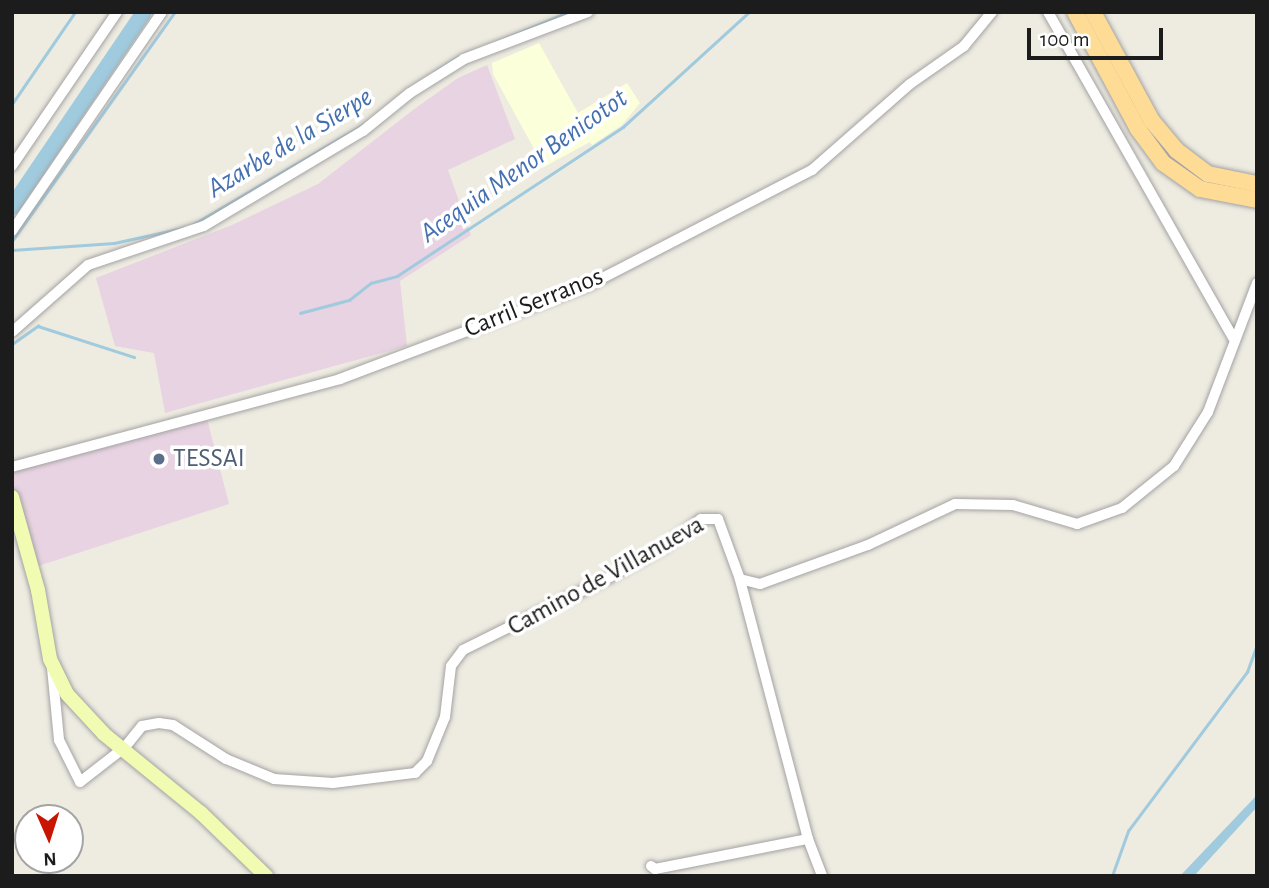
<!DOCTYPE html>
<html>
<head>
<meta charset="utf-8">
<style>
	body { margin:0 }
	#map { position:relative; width:1269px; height:888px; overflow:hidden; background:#eeebe1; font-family:"Alegreya Sans",sans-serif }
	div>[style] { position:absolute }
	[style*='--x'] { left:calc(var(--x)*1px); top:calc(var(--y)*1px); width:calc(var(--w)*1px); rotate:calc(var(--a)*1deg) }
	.industrial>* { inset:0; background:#e8d3e2 }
	.education>* { inset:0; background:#fbffda }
	.water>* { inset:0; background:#a0cade }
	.stream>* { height:2.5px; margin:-1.25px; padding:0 1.25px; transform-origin:1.25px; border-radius:1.25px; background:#a0cade }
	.river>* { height:16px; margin:-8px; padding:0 8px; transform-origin:8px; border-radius:8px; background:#a0cade }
	.roads { filter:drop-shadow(0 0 2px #a3a3a3) drop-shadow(0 0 2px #a3a3a3) }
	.street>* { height:10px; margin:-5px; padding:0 5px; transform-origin:5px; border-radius:5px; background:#fff }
	.secondary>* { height:14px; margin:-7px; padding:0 7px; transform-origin:7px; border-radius:7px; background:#f1fcb2 }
	.primary>* { height:16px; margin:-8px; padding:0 8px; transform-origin:8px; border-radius:8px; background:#ffdc96 }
	.dots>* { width:19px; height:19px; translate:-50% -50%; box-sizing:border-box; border:4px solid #fff; border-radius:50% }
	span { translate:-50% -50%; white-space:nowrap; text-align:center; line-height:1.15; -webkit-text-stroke:7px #fff; paint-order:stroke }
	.street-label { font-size:26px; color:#1c1c1c }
	.service-label { font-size:26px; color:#4e5e75 }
	.left { translate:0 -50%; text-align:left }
	.water-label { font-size:28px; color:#4570af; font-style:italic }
	.frame { position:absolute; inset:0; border:14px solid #1c1c1c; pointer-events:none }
	.north { position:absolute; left:14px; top:804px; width:70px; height:70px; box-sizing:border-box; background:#fff; border:2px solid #a4a4a4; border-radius:50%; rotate:177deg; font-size:19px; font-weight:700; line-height:28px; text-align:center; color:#1c1c1c }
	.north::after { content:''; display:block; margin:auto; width:24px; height:32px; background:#c91400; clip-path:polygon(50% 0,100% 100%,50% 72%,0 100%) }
	.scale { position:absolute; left:1027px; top:28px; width:136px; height:32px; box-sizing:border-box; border:4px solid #1c1c1c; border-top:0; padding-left:9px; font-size:21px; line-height:24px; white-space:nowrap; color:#1c1c1c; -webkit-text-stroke:5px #fff; paint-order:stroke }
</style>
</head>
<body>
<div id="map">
	<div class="industrial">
		<div style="clip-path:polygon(487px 65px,515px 139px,448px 170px,471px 235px,400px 281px,407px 346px,165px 413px,154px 353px,115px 346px,96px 278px,232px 225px,318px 184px,413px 110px,458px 78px)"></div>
		<div style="clip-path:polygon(206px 415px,229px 504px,32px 568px,12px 499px,12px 467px)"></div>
	</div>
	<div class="education">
		<div style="clip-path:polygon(539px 43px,578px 113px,627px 83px,640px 103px,622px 125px,592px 145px,590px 142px,544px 167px,493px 74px,492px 63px)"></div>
	</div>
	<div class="water">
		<div style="clip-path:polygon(1257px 795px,1257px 807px,1194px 876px,1180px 876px)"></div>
	</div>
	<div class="stream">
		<div style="--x:494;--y:43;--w:80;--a:-22.7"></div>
		<div style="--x:434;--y:72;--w:28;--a:-32"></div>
		<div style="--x:12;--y:104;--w:112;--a:-55.6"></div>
		<div style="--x:192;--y:225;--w:199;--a:-30.4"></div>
		<div style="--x:12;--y:241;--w:281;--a:-54.6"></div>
		<div style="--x:12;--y:250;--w:102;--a:-3.9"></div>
		<div style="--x:114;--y:243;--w:70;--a:-12.4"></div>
		<div style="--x:300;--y:313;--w:51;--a:-14.9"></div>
		<div style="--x:349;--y:300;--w:28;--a:-38"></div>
		<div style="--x:371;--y:283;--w:27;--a:-15"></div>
		<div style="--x:397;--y:276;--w:271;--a:-33.4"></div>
		<div style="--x:623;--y:127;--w:171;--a:-42.4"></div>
		<div style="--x:12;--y:344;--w:32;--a:-35"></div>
		<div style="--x:38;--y:326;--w:101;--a:17.9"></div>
		<div style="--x:1112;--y:876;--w:48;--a:-70.4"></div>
		<div style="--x:1128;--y:831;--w:199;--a:-53.2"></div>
		<div style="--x:1247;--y:672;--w:30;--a:-70"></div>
	</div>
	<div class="river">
		<div style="--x:12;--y:207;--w:235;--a:-55.9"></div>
	</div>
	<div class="roads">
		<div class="street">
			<div style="--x:1048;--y:12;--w:375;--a:60.4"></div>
			<div style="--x:12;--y:166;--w:186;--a:-55.7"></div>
			<div style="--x:12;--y:231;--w:265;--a:-55.6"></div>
			<div style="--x:12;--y:332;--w:101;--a:-41.4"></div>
			<div style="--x:88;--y:265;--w:122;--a:-18.6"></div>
			<div style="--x:204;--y:226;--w:185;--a:-30.9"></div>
			<div style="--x:363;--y:131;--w:60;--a:-39"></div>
			<div style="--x:410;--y:93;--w:64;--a:-32.2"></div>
			<div style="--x:464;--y:59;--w:133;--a:-20.8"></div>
			<div style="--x:12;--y:467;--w:340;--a:-15"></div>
			<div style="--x:340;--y:379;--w:268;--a:-20.7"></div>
			<div style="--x:591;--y:284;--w:249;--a:-27.3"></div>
			<div style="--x:812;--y:170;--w:130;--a:-41.3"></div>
			<div style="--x:910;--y:84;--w:66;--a:-35.1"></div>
			<div style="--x:964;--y:46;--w:44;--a:-50.5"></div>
			<div style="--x:52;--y:668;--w:72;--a:84.4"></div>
			<div style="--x:59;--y:740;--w:47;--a:63.4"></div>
			<div style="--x:80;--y:782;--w:57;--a:-37.9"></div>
			<div style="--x:125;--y:747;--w:27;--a:-51"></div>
			<div style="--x:142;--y:726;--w:17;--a:-10"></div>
			<div style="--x:159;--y:723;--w:14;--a:8"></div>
			<div style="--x:173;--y:725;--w:63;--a:32.7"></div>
			<div style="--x:226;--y:759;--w:52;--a:22.6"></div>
			<div style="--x:274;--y:779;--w:59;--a:3.9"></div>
			<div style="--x:333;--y:783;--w:83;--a:-7"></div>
			<div style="--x:415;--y:773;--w:17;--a:-45"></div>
			<div style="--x:427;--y:761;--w:48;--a:-67.8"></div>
			<div style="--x:445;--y:717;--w:51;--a:-83.3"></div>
			<div style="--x:451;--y:666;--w:20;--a:-53"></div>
			<div style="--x:463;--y:650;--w:164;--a:-26.4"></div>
			<div style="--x:610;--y:577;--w:62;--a:-29.1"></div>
			<div style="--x:664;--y:547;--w:46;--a:-37.1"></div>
			<div style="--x:701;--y:519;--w:17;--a:0"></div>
			<div style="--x:718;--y:519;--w:64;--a:69.9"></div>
			<div style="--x:740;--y:579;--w:21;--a:14"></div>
			<div style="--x:760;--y:584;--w:115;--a:-19.9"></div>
			<div style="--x:868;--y:545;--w:96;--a:-25.2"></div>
			<div style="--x:955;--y:504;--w:58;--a:1"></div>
			<div style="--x:1013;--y:505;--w:67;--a:16.5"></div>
			<div style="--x:1077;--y:524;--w:48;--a:-19.6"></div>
			<div style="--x:1122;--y:508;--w:67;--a:-38.9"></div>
			<div style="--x:1174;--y:466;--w:64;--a:-57.8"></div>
			<div style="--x:1208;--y:412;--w:138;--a:-69.2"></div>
			<div style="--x:808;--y:839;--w:40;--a:69"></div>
			<div style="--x:651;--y:866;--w:5;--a:37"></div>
			<div style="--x:655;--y:869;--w:156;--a:-11.1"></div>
			<div style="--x:808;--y:839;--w:269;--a:-104.7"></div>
		</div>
		<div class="secondary">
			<div style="--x:12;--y:497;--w:97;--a:74.4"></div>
			<div style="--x:38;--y:590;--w:70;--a:80.1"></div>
			<div style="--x:50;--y:659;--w:39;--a:64"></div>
			<div style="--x:67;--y:694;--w:54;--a:47.2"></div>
			<div style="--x:104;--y:734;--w:125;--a:39.2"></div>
			<div style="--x:201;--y:813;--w:91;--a:44.1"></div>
		</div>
		<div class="primary">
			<div style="--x:1075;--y:12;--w:133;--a:61.7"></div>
			<div style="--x:1138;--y:129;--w:42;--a:53.7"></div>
			<div style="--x:1163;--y:163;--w:45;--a:35.1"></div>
			<div style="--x:1200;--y:189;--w:58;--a:10.9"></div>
			<div style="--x:1093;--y:12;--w:124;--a:61.6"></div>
			<div style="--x:1152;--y:121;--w:38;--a:50"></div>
			<div style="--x:1176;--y:150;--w:40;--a:37"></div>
			<div style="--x:1208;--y:174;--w:50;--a:11.5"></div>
		</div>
	</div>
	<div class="dots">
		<div style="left:159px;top:459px;background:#5c6f8a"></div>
	</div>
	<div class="street-label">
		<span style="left:534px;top:303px;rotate:-22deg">Carril Serranos</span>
		<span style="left:606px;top:576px;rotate:-29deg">Camino de Villanueva</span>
	</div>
	<div class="service-label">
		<span class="left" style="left:173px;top:459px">TESSAI</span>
	</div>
	<div class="water-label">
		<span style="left:290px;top:143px;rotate:-31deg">Azarbe de la Sierpe</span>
		<span style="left:524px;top:166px;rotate:-35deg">Acequia Menor Benicotot</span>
	</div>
	<div class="frame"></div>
	<div class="north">N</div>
	<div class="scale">100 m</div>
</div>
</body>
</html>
